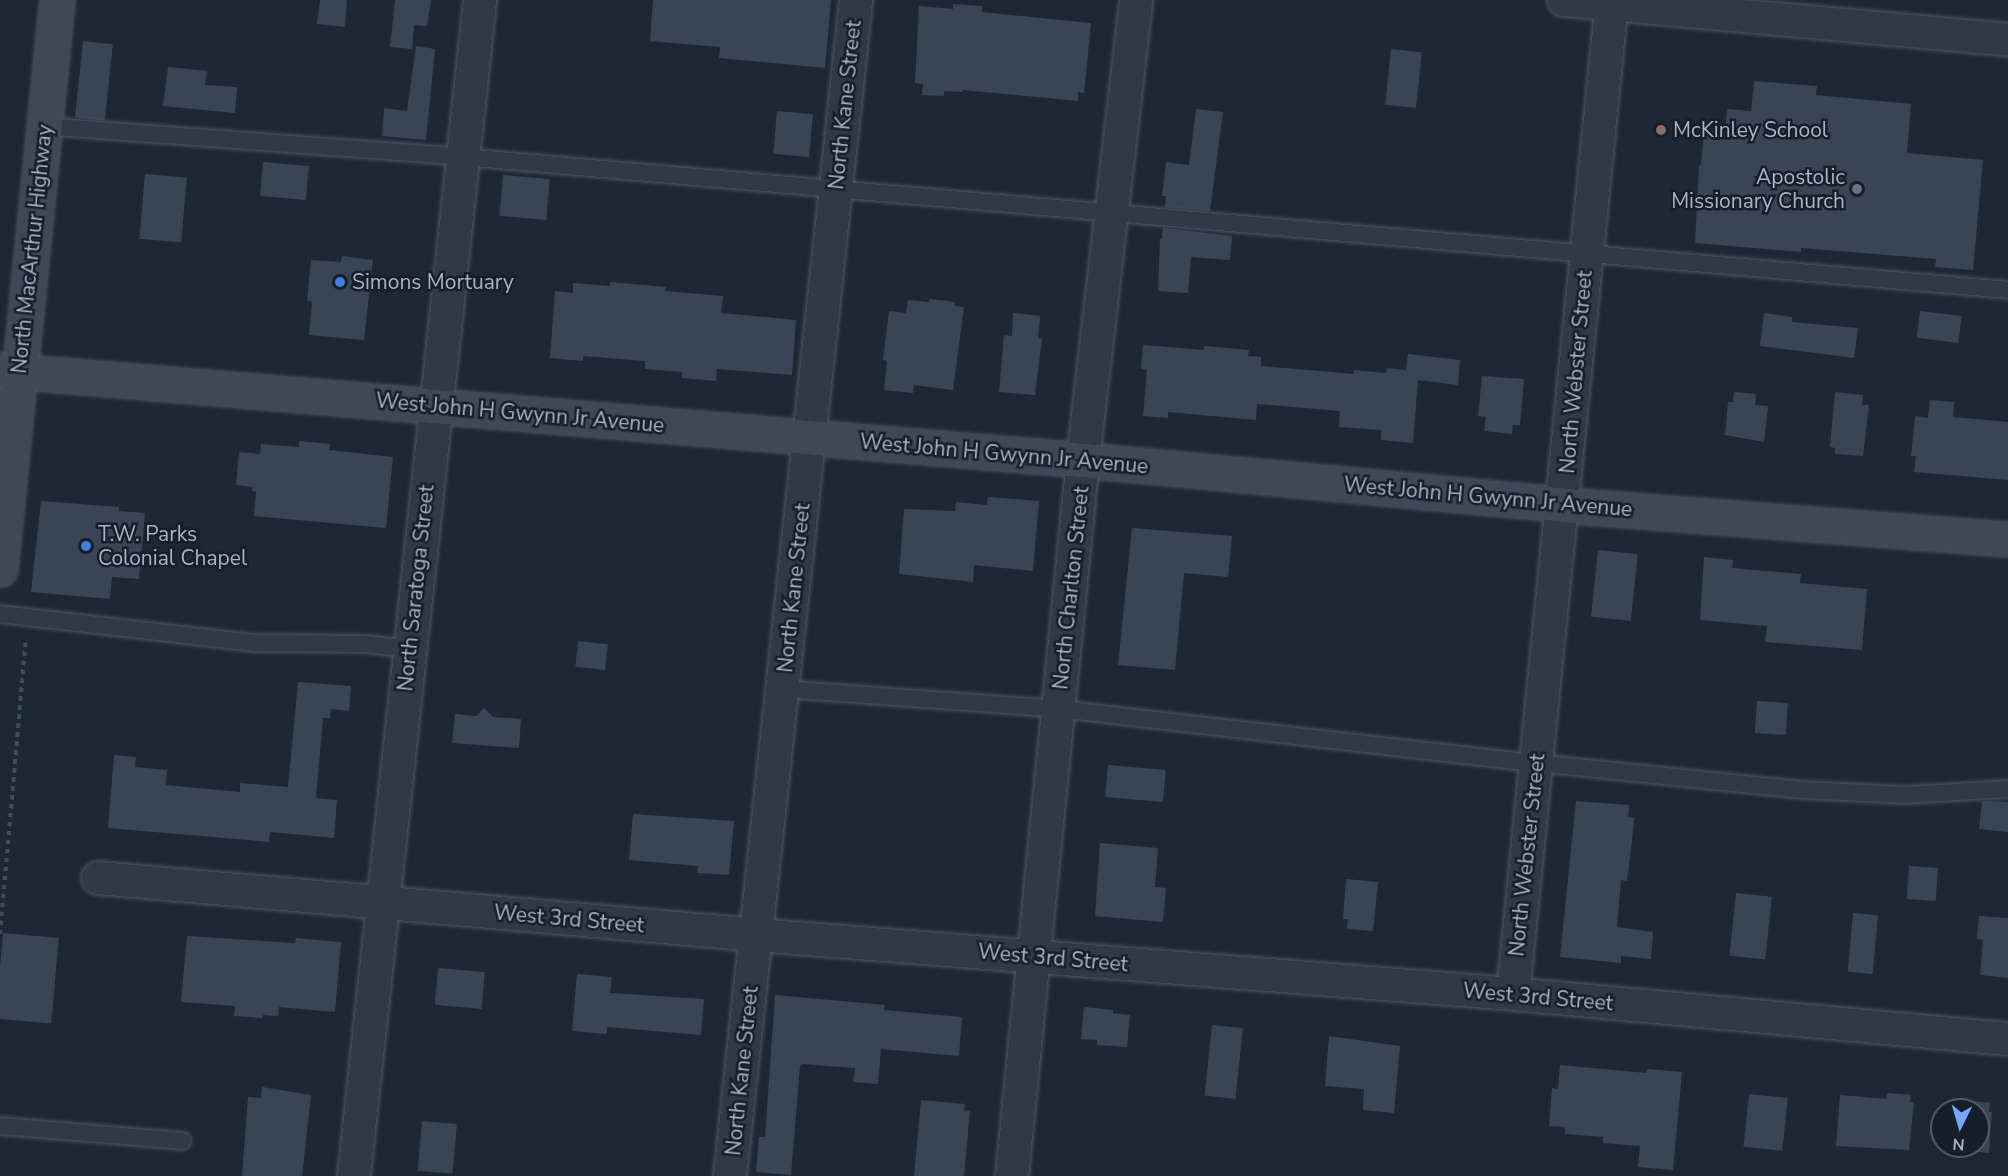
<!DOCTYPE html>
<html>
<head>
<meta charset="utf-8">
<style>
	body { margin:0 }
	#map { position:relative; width:2008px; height:1176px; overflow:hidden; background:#1e2735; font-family:"Nunito Sans",sans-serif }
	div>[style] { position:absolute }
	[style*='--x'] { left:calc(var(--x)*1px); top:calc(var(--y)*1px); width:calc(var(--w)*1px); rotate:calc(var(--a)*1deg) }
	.building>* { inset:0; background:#394557; transform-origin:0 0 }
	.path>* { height:4px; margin-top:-2px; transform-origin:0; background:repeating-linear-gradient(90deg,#3d5054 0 4.5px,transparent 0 9px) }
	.roads { filter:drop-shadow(0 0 2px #4e5664) drop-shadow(0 0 2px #4e5664) }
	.lane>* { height:16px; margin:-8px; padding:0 8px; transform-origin:8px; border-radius:8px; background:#313946 }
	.street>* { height:32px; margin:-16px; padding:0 16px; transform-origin:16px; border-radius:16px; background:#313946 }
	.secondary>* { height:33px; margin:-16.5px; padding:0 16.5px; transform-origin:16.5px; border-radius:16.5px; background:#3f4859 }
	.dots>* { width:16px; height:16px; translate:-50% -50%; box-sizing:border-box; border:3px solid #171e2a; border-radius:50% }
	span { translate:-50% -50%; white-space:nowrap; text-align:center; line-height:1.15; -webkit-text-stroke:5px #171e2a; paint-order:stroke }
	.street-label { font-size:21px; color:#aab3c4 }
	.poi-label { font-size:21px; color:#aab3c4 }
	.left { translate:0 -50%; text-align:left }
	.right { translate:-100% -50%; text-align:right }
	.north { position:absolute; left:1930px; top:1098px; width:60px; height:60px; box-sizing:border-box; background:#171e2a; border:2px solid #525a68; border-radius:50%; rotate:185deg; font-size:16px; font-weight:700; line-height:24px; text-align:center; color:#aab3c4 }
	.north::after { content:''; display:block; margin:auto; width:21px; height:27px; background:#77a5fc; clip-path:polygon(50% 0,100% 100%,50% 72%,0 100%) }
</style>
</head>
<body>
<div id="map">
	<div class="building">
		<div style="clip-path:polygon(320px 0,347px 0,345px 27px,317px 24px)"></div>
		<div style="clip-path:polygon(395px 0,431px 0,427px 26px,414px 25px,412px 49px,390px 47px)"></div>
		<div style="clip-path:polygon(653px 0,831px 0,825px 68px,719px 58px,720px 47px,650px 41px)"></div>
		<div style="clip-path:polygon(953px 4px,982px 6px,982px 12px,1091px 23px,1084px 93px,1078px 92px,1078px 101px,963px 90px,963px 92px,944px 91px,944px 96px,922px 95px,923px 84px,915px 83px,919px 6px,953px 9px)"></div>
		<div style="left:83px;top:41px;width:30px;height:77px;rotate:6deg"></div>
		<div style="clip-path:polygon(416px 46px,435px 49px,426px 140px,382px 136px,384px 108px,407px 111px)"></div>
		<div style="left:1391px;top:49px;width:31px;height:56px;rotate:6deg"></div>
		<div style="clip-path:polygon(168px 67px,207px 71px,205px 85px,237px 87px,235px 113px,163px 106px)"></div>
		<div style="clip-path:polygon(1754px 81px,1817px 86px,1816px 95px,1911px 104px,1907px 153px,1983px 160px,1973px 270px,1935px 267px,1936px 259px,1801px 248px,1801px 252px,1695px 243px,1699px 166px,1701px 165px,1704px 130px,1725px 132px,1727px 109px,1751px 111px)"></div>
		<div style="clip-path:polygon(1196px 109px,1223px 112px,1210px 211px,1165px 207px,1166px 196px,1162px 196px,1166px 162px,1189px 165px)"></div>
		<div style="left:777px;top:111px;width:36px;height:43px;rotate:5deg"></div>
		<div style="left:263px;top:162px;width:46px;height:34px;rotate:5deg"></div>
		<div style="left:145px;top:174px;width:42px;height:65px;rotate:5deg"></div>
		<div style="left:503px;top:175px;width:47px;height:41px;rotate:5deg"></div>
		<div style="clip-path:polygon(1163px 228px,1232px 236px,1230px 260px,1191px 257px,1188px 293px,1158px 291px,1160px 239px,1162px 239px)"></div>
		<div style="clip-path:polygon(342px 256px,373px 260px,364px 340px,309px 335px,312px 302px,307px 301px,311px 260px,341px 262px)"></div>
		<div style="clip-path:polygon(610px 282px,666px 287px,665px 291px,723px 296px,721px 313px,796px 320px,792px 375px,717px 369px,716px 381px,682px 378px,682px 372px,645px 369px,645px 361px,583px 356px,583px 361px,550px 358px,555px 291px,573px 293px,573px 283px,610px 286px)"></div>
		<div style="clip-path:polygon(930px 299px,955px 302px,955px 306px,964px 307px,953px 390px,914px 385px,913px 393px,884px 390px,887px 361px,883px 360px,889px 311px,906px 313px,908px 300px,929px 302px)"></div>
		<div style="left:1920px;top:311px;width:42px;height:27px;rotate:7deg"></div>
		<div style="clip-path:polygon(1013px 313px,1040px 316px,1038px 338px,1042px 339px,1035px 395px,999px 392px,1004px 335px,1012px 336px)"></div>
		<div style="clip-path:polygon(1764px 313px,1792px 317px,1792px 322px,1858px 328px,1854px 358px,1760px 346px)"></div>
		<div style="clip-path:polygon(1143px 345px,1204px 350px,1204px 346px,1249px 350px,1248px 356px,1261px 357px,1261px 366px,1354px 374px,1354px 370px,1386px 373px,1387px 368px,1406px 370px,1408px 354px,1460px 360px,1458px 385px,1418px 380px,1413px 443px,1381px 440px,1381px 430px,1339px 427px,1340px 411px,1257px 404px,1256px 420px,1168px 412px,1168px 418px,1143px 416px,1147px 370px,1141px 369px)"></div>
		<div style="clip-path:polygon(1482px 376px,1524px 379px,1520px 425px,1513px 425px,1512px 434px,1484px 431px,1486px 417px,1478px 416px)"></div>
		<div style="clip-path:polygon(1734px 392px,1756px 394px,1755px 405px,1768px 406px,1764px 442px,1725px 435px,1728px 402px,1733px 402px)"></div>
		<div style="clip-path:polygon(1835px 392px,1863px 395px,1862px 405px,1869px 405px,1863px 456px,1835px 454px,1835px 448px,1830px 447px)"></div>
		<div style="clip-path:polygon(1930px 400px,1954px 402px,1953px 417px,2008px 422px,2008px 480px,1914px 472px,1916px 456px,1911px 456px,1915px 416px,1928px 418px)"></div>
		<div style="clip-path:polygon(299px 441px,330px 444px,329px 450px,393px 457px,386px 528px,254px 516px,256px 492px,252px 491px,253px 487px,236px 485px,239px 452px,260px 454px,261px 444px,299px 447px)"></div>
		<div style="clip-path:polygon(988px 497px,1039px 501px,1033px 571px,974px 565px,973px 582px,899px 574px,904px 509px,955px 511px,956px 502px,987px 505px)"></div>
		<div style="clip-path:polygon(41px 501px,119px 507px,119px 511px,145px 513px,139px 579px,112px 577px,110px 599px,31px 592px)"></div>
		<div style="clip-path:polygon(1132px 528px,1232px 536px,1228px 577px,1184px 573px,1175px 670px,1118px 665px)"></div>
		<div style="left:1598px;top:550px;width:40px;height:67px;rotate:6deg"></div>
		<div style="clip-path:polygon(1704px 557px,1733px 560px,1732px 568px,1801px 574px,1800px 583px,1867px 589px,1862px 650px,1765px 642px,1767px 626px,1700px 620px)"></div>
		<div style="left:578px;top:641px;width:30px;height:26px;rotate:6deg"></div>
		<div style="clip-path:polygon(298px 682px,351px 686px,349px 711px,331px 709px,330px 718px,323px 718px,316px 798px,337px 800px,334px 838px,270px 832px,269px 842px,108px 828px,114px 755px,136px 757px,135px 767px,167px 770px,166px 785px,240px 792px,240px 783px,288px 787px)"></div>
		<div style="left:1757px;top:701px;width:31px;height:32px;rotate:4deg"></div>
		<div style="clip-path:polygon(484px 708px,493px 717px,521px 719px,519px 748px,452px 743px,455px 714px,476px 716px)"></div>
		<div style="left:1108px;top:765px;width:58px;height:32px;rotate:5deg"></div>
		<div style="clip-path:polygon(1576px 801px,1629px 805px,1628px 817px,1634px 818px,1632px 841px,1627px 881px,1621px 880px,1617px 927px,1653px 932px,1651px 959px,1621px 956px,1621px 963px,1560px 957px)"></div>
		<div style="clip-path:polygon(1982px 801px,2008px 802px,2008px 832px,1979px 829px)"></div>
		<div style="clip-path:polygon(633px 814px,734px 821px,729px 875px,697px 873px,698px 866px,629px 860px)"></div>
		<div style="clip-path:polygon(1100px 843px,1158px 848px,1155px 887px,1166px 888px,1163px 922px,1095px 916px)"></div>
		<div style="left:1909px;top:866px;width:29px;height:33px;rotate:4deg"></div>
		<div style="clip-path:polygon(1346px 879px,1378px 882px,1373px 931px,1347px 929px,1348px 919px,1343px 919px)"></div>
		<div style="left:1736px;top:893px;width:36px;height:63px;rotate:6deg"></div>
		<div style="left:1853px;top:913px;width:25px;height:59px;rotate:5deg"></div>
		<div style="clip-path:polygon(1979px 916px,2008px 918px,2008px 978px,1980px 975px,1983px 940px,1977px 939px)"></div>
		<div style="left:3px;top:933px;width:56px;height:86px;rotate:5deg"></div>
		<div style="clip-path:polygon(187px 936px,295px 943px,296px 938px,341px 942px,335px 1012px,279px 1007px,278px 1016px,263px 1015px,263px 1018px,234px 1016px,235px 1006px,181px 1002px)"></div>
		<div style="left:438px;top:968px;width:47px;height:37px;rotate:5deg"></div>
		<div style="clip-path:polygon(577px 974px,612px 977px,610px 993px,704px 999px,701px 1035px,607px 1027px,607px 1034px,572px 1031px)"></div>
		<div style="clip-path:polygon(775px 995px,885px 1005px,884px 1010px,962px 1017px,959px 1056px,881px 1049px,878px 1084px,853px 1082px,855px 1068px,802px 1064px,800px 1066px,791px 1175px,756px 1172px,759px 1137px,765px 1137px)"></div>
		<div style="clip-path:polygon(1084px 1007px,1113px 1010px,1113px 1013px,1130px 1015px,1127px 1047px,1097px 1045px,1097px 1040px,1081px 1039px)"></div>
		<div style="left:1212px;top:1025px;width:31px;height:71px;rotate:6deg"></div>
		<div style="clip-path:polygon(1329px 1036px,1400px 1046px,1394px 1113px,1363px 1110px,1364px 1089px,1325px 1086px)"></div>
		<div style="clip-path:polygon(1560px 1065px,1646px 1073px,1647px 1069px,1682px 1072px,1673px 1170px,1638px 1167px,1640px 1146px,1603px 1143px,1603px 1137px,1565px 1134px,1565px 1127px,1549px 1126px,1552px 1088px,1558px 1089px)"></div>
		<div style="clip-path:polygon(262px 1087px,311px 1095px,302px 1176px,242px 1176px,248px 1097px,261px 1098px)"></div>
		<div style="clip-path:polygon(1887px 1093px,1911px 1095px,1910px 1102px,1914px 1102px,1909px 1150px,1836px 1146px,1840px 1095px,1886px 1099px)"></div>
		<div style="left:1749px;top:1094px;width:39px;height:53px;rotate:6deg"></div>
		<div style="clip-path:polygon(921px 1100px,965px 1104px,964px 1110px,970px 1111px,964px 1176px,914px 1176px)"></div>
		<div style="clip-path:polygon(1964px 1100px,1990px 1103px,1989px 1112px,1992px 1112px,1989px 1153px,1955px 1150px,1955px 1146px,1978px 1146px,1978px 1110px,1958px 1110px,1958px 1107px,1964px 1107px)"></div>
		<div style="left:422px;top:1121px;width:35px;height:50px;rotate:5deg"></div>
	</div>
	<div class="path">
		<div style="--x:0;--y:934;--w:296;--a:-85"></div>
	</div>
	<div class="roads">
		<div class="lane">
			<div style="--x:44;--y:126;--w:420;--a:4.2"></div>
			<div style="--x:463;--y:157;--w:1551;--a:4.92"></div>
			<div style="--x:0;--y:614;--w:257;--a:6.5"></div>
			<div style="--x:255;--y:643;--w:111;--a:0.5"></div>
			<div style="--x:366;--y:644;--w:43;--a:6.6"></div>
			<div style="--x:783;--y:689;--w:277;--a:4.1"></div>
			<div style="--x:1059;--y:709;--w:480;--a:6.5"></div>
			<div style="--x:1536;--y:763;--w:268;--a:5.8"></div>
			<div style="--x:1803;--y:790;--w:102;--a:2.8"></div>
			<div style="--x:1905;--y:795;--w:103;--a:-3.3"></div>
			<div style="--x:0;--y:1126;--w:183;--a:4.7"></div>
		</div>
		<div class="street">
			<div style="--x:1564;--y:0;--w:446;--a:5.1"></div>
			<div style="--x:98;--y:878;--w:660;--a:4.95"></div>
			<div style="--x:756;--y:935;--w:759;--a:4.46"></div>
			<div style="--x:1513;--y:994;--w:497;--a:5.2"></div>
			<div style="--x:1513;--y:994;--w:999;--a:-84.31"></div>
			<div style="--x:354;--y:1176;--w:1183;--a:-83.88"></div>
			<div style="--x:730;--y:1176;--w:1183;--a:-83.88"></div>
			<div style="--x:1012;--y:1176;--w:720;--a:-84.34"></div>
			<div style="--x:1083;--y:460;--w:463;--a:-83.4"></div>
		</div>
		<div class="secondary">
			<div style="--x:0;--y:370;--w:1087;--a:4.75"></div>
			<div style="--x:1083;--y:460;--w:483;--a:5.3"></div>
			<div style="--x:1564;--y:505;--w:445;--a:4.4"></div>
			<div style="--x:0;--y:569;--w:572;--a:-84.28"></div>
		</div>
	</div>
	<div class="dots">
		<div style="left:1661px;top:130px;background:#8d6e63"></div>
		<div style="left:1857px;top:189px;background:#6b7280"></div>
		<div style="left:340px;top:282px;background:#3f7fe0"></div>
		<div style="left:86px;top:546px;background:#3f7fe0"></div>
	</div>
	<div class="street-label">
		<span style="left:845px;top:105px;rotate:-84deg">North Kane Street</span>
		<span style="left:32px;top:249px;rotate:-84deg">North MacArthur Highway</span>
		<span style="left:1576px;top:372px;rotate:-85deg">North Webster Street</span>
		<span style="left:520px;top:413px;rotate:5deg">West John H Gwynn Jr Avenue</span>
		<span style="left:1004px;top:454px;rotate:5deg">West John H Gwynn Jr Avenue</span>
		<span style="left:1488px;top:497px;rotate:5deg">West John H Gwynn Jr Avenue</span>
		<span style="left:416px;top:588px;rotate:-84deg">North Saratoga Street</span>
		<span style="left:794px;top:588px;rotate:-84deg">North Kane Street</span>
		<span style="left:1071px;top:588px;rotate:-84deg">North Charlton Street</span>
		<span style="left:1527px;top:855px;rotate:-84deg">North Webster Street</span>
		<span style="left:569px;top:919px;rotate:5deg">West 3rd Street</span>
		<span style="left:1053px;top:958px;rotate:5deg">West 3rd Street</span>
		<span style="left:1538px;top:997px;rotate:5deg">West 3rd Street</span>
		<span style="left:742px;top:1071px;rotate:-84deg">North Kane Street</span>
	</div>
	<div class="poi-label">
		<span class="left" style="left:1673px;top:130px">McKinley School</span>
		<span class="right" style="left:1845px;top:189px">Apostolic<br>Missionary Church</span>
		<span class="left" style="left:352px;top:282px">Simons Mortuary</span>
		<span class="left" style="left:98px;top:546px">T.W. Parks<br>Colonial Chapel</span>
	</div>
	<div class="north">N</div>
</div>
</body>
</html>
